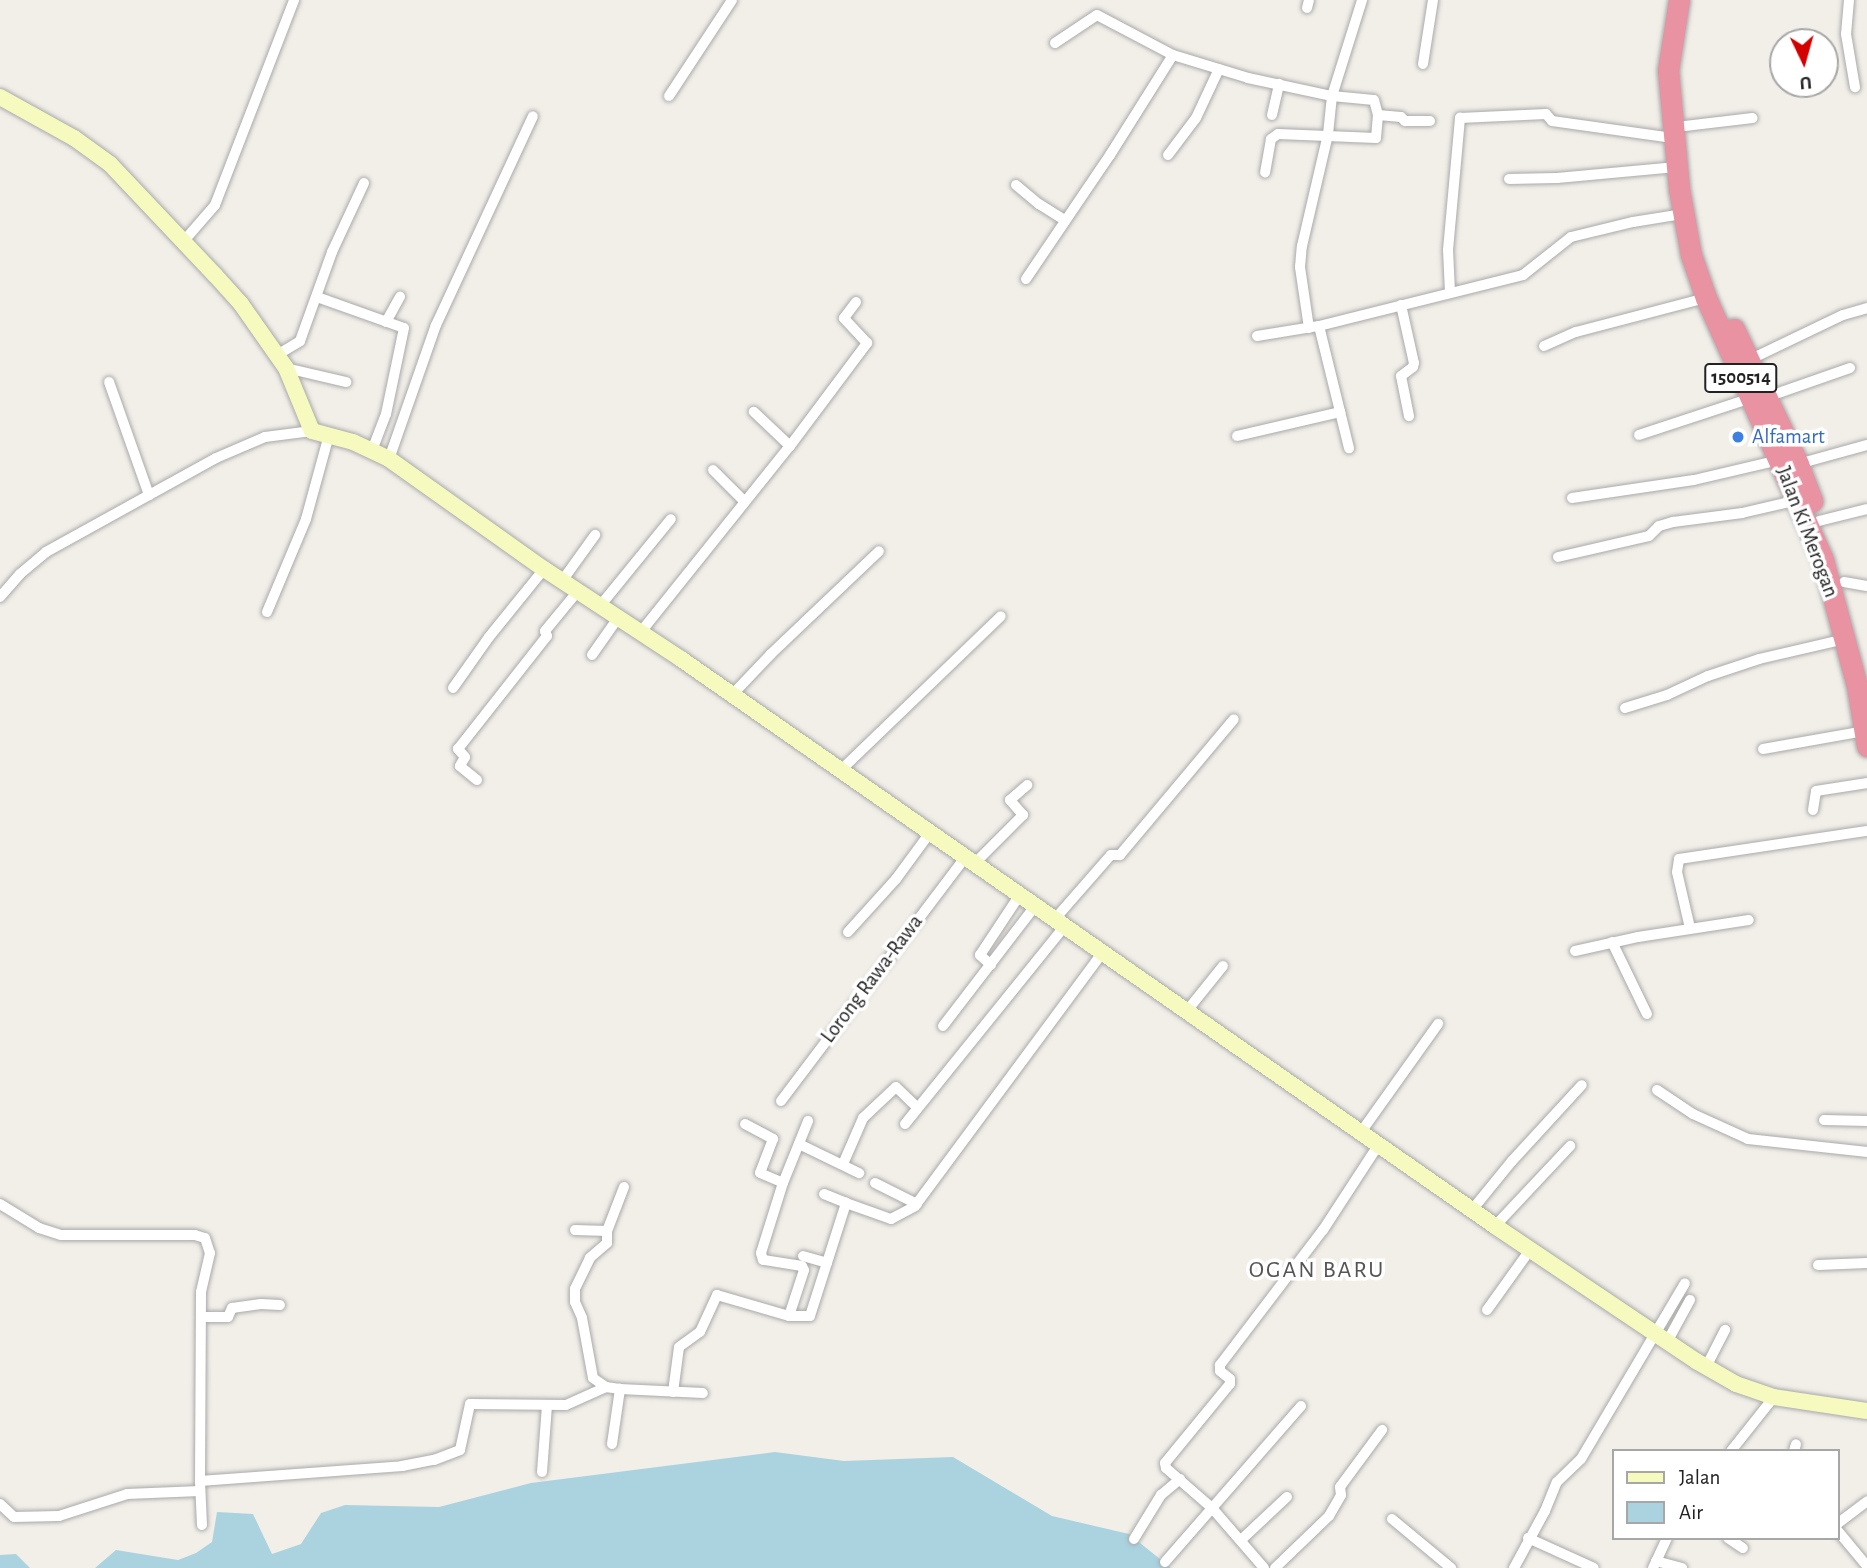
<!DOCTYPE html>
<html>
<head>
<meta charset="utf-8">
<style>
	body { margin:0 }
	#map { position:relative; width:1867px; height:1568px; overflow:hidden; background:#f2efe9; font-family:"Alegreya Sans",sans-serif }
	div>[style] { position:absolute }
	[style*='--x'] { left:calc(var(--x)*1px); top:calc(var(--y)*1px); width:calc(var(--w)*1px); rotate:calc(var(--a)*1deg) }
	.water>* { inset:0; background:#aad3df }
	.roads { filter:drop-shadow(0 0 2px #a9a9a9) drop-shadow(0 0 2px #a9a9a9) }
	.street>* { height:10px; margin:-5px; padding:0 5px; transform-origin:5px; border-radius:5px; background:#fff }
	.secondary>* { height:16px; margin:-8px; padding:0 8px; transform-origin:8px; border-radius:8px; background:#f7fabf }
	.highway>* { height:21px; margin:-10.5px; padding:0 10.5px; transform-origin:10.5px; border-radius:10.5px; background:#e892a2 }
	.dots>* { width:19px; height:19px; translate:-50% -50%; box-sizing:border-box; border:4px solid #fff; border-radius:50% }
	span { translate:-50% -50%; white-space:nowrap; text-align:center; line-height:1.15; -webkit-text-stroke:7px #fff; paint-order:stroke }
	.shield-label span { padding:2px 5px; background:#fff; border:2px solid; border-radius:5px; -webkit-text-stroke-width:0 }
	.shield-label { font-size:19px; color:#222; font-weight:700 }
	.shop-label { font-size:21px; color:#366cbe }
	.left { translate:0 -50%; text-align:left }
	.street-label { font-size:21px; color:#222 }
	.quarter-label { font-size:24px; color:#555; letter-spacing:2px }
	.legend { position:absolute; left:1612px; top:1449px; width:228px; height:91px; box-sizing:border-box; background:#fff; border:2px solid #a7a7a7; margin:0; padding:9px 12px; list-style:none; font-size:21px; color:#222 }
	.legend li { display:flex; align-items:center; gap:14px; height:35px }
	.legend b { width:35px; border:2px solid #a7a7a7 }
	.north { position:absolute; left:1769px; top:28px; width:70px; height:70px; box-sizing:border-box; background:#fff; border:2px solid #a7a7a7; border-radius:50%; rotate:175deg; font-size:19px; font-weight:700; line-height:28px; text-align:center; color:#222 }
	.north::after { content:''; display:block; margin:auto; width:24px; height:32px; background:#d40000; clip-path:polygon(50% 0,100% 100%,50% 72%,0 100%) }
</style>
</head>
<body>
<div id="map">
	<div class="water">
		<div style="clip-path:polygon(775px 1452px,844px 1461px,953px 1457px,1052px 1516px,1129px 1534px,1171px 1568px,95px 1568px,116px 1550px,178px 1560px,196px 1553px,212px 1542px,217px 1512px,253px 1514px,272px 1554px,301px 1544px,321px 1513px,345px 1505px,439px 1507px,531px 1483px)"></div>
		<div style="clip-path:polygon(16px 1554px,30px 1568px,0 1568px,0 1555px)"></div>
	</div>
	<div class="roads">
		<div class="street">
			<div style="--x:1849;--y:0;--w:34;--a:95"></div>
			<div style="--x:1846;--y:34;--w:54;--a:80.4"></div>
			<div style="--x:1307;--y:8;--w:8;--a:-76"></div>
			<div style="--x:1055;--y:43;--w:50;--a:-33.7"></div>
			<div style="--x:1097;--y:15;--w:86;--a:27.8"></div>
			<div style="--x:1423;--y:64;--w:65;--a:-81.1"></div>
			<div style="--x:669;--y:96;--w:115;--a:-56.7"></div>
			<div style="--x:1272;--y:115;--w:32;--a:-77"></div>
			<div style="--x:1378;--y:115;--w:23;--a:5"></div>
			<div style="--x:1401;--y:117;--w:6;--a:45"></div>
			<div style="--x:1405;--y:121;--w:25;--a:0"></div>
			<div style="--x:1685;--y:126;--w:68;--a:-6.7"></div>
			<div style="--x:1168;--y:155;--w:46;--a:-52.9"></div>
			<div style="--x:1196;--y:118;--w:54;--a:-64.9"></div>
			<div style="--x:1509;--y:179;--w:48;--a:-1.2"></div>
			<div style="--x:1557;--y:178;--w:120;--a:-5.3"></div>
			<div style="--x:1016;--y:185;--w:30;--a:40"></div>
			<div style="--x:1039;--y:204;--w:31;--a:32"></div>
			<div style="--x:183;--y:242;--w:49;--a:-49.1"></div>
			<div style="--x:215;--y:205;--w:220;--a:-68.9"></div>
			<div style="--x:1026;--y:279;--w:150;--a:-55.9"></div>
			<div style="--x:1110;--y:155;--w:118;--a:-57.8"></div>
			<div style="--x:1173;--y:55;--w:78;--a:17"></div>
			<div style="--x:1248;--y:78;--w:86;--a:12.1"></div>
			<div style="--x:1332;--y:96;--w:42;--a:5.4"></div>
			<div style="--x:1374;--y:100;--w:16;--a:75"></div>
			<div style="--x:1378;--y:115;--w:23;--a:95"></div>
			<div style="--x:1376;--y:138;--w:98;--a:-177.7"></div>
			<div style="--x:1278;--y:134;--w:9;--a:144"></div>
			<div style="--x:1271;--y:139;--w:34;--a:100"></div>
			<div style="--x:1450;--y:292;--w:42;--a:-92.7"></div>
			<div style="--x:1448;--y:250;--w:133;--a:-84.8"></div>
			<div style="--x:1460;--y:118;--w:86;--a:-2.7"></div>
			<div style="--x:1546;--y:114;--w:9;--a:49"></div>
			<div style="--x:1552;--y:121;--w:122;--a:8"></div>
			<div style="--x:317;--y:297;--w:92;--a:19.6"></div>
			<div style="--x:404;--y:328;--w:88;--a:101.8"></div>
			<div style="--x:386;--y:414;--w:39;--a:111"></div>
			<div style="--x:1401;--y:305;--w:59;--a:77.4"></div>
			<div style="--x:1414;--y:363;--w:4;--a:104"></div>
			<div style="--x:1413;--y:367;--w:15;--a:143"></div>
			<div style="--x:1401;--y:376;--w:41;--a:78.7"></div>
			<div style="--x:386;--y:322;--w:29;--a:-61"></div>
			<div style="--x:1319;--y:326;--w:126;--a:76.2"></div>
			<div style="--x:1309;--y:328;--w:62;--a:-98.4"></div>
			<div style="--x:1300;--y:267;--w:21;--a:-85"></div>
			<div style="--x:1302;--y:246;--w:115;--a:-76.9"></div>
			<div style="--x:1328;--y:134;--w:38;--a:-84"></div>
			<div style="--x:1332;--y:96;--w:101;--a:-72.6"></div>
			<div style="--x:1257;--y:336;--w:63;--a:-9.2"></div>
			<div style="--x:1319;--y:326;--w:210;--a:-14"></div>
			<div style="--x:1523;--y:275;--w:61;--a:-38.4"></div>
			<div style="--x:1571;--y:237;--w:64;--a:-13.6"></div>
			<div style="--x:1633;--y:222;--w:51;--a:-9.1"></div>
			<div style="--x:1544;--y:346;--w:35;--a:-24"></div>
			<div style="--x:1576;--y:332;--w:134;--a:-14.7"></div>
			<div style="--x:277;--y:355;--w:27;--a:-31"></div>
			<div style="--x:300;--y:341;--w:95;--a:-70.2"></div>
			<div style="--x:332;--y:252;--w:76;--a:-65.1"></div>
			<div style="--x:1749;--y:360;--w:104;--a:-25.6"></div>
			<div style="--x:1843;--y:315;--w:25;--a:-16"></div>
			<div style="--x:286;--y:368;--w:62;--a:13.1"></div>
			<div style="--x:109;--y:382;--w:120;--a:70.5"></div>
			<div style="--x:1767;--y:397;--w:88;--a:-19.3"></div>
			<div style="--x:1639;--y:435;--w:118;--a:-18.3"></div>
			<div style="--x:1237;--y:436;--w:106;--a:-13.1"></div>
			<div style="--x:790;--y:446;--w:129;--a:-53.2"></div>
			<div style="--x:867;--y:343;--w:34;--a:-133"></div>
			<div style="--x:844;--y:318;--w:20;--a:-53"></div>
			<div style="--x:389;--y:459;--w:142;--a:-70.7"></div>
			<div style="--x:436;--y:325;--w:230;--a:-65.1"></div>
			<div style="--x:1798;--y:464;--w:72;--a:-15.4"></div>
			<div style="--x:713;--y:470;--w:44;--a:45"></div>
			<div style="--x:1572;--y:498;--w:123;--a:-8.4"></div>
			<div style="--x:1694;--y:480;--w:87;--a:-13.2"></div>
			<div style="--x:1819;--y:521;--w:49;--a:-14"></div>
			<div style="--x:1558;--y:557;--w:93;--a:-13"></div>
			<div style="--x:1649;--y:536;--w:14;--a:-45"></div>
			<div style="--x:1659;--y:526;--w:15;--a:-16"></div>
			<div style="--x:1673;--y:522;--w:70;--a:-7.4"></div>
			<div style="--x:1742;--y:513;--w:57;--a:-13.1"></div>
			<div style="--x:562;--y:581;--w:57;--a:-54.3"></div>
			<div style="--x:1844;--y:582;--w:23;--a:10"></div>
			<div style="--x:0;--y:597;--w:30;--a:-49"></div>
			<div style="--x:20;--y:574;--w:34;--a:-40"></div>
			<div style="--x:46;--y:552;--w:194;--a:-28.9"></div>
			<div style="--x:216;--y:458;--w:53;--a:-23.2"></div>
			<div style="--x:265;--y:437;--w:47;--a:-7.3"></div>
			<div style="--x:600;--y:606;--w:112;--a:-50.8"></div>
			<div style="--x:267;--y:612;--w:101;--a:-67.2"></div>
			<div style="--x:306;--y:519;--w:87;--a:-74.7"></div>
			<div style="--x:640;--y:633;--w:240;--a:-51.3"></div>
			<div style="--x:790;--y:446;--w:50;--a:-136.6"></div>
			<div style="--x:592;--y:655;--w:45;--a:-54.9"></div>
			<div style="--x:453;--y:688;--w:62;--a:-54.8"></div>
			<div style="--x:489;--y:637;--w:87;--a:-51"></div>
			<div style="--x:731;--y:696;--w:58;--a:-46.4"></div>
			<div style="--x:771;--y:654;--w:149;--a:-43.6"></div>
			<div style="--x:1625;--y:708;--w:44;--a:-17.2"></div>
			<div style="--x:1667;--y:695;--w:45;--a:-24.9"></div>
			<div style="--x:1708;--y:676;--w:54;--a:-18.4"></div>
			<div style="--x:1759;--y:659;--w:88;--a:-13.1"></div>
			<div style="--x:1763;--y:749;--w:104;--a:-10"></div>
			<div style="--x:840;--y:771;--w:223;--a:-43.9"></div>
			<div style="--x:477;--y:780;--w:22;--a:-141"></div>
			<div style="--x:460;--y:766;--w:10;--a:-61"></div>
			<div style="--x:465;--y:757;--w:11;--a:-131"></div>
			<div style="--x:458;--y:749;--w:144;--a:-51.8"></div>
			<div style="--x:547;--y:636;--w:5;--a:-112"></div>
			<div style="--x:545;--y:631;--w:52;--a:-50.5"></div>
			<div style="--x:1813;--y:810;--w:19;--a:-81"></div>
			<div style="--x:1816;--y:791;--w:52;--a:-8.9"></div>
			<div style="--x:973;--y:865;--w:71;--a:-45"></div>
			<div style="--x:1023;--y:815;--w:20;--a:-131"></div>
			<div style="--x:1010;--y:800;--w:23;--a:-41"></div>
			<div style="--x:1054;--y:920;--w:86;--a:-48.8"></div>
			<div style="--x:1111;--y:855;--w:9;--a:0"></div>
			<div style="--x:1120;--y:855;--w:177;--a:-50"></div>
			<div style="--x:1690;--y:928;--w:57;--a:-103.1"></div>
			<div style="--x:1677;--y:872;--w:13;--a:-81"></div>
			<div style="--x:1679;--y:859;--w:190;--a:-8.5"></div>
			<div style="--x:848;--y:932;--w:72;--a:-47.8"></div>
			<div style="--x:896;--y:879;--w:56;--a:-53.7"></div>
			<div style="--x:1612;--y:942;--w:80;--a:64.1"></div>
			<div style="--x:1575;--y:951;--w:65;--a:-12.5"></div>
			<div style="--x:1638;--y:937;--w:112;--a:-8.7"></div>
			<div style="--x:991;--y:965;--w:15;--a:-138"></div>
			<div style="--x:980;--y:955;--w:71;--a:-56.5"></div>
			<div style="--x:1186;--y:1012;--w:59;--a:-51.2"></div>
			<div style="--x:943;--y:1026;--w:151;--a:-52.5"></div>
			<div style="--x:1657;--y:1090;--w:43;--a:33.7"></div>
			<div style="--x:1693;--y:1114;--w:60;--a:24.4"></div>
			<div style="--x:1748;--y:1139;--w:120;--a:6.2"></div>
			<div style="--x:781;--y:1101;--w:303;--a:-52.9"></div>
			<div style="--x:1824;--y:1120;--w:43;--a:1.3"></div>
			<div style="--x:745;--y:1124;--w:32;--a:28"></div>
			<div style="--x:773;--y:1139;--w:36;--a:111"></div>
			<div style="--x:760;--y:1173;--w:25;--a:23"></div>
			<div style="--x:905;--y:1124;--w:253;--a:-51.1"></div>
			<div style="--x:1361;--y:1132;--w:133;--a:-54.5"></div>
			<div style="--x:799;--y:1144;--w:67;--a:25.8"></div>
			<div style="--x:843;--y:1164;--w:50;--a:-66.5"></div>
			<div style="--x:863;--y:1118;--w:45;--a:-43.2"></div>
			<div style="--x:896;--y:1087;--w:29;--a:44"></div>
			<div style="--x:875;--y:1183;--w:47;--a:26.6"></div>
			<div style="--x:624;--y:1187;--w:47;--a:111.1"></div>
			<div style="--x:607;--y:1231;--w:12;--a:90"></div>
			<div style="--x:607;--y:1243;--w:23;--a:139"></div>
			<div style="--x:590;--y:1258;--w:34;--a:116"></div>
			<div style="--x:575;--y:1289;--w:13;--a:90"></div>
			<div style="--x:575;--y:1302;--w:17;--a:66"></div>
			<div style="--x:582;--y:1318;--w:61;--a:79.6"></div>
			<div style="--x:593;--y:1378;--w:16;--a:35"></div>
			<div style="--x:606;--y:1387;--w:14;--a:8"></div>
			<div style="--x:620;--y:1389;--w:83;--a:2.8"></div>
			<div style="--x:824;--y:1194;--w:24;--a:22"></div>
			<div style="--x:0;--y:1204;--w:46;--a:31.6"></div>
			<div style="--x:39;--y:1228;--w:23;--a:18"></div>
			<div style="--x:61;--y:1235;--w:134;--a:0"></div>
			<div style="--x:195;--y:1235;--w:10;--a:17"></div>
			<div style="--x:205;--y:1238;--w:16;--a:72"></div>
			<div style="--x:210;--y:1253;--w:40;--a:103"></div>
			<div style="--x:201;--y:1292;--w:189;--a:90.3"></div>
			<div style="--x:200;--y:1481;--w:44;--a:87.4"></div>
			<div style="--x:1472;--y:1210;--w:63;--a:-50.8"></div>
			<div style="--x:1512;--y:1161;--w:103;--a:-47.4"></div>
			<div style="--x:1495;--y:1226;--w:110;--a:-46.8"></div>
			<div style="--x:575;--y:1230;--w:32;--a:2"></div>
			<div style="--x:803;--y:1256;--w:25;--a:16"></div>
			<div style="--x:1818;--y:1265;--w:49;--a:-2.3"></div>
			<div style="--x:1487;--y:1310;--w:74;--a:-54.4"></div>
			<div style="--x:789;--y:1316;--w:48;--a:-71.9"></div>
			<div style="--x:804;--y:1270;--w:4;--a:-117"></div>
			<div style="--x:802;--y:1266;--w:39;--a:-171"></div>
			<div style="--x:763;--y:1260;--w:7;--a:-106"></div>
			<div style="--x:761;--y:1253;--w:73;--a:-72.6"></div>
			<div style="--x:783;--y:1183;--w:67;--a:-68"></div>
			<div style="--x:201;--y:1317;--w:27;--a:0"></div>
			<div style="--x:228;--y:1317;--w:10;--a:-66"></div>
			<div style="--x:232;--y:1308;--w:29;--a:-8"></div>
			<div style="--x:261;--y:1304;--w:19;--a:3"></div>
			<div style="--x:1667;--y:1342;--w:48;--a:-61.3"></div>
			<div style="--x:1706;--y:1367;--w:42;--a:-62.8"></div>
			<div style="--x:673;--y:1392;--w:45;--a:-82.4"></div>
			<div style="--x:679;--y:1347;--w:26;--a:-36"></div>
			<div style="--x:700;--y:1332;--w:41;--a:-65.3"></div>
			<div style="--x:717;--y:1295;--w:75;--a:16.3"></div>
			<div style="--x:789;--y:1316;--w:21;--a:0"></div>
			<div style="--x:810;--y:1316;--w:119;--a:-72.3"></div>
			<div style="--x:846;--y:1203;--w:48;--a:19.6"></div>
			<div style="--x:891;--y:1219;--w:27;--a:-28"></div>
			<div style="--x:915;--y:1206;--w:315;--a:-53.5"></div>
			<div style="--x:612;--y:1444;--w:56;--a:-81.7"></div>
			<div style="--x:1731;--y:1451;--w:69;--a:-51.5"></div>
			<div style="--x:1794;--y:1451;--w:7;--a:-74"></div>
			<div style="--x:542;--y:1472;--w:67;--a:-85.7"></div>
			<div style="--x:200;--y:1481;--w:203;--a:-4.2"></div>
			<div style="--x:402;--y:1466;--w:33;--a:-11"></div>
			<div style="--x:434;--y:1460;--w:28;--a:-21"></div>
			<div style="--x:460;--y:1450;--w:47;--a:-77.7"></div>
			<div style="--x:470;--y:1404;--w:96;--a:0.6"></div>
			<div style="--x:566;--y:1405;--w:44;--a:-24.2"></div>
			<div style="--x:0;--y:1504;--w:19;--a:43"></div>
			<div style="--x:14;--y:1517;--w:45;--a:-1.3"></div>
			<div style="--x:59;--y:1516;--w:71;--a:-17.9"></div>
			<div style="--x:127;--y:1494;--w:73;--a:-2.4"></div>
			<div style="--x:1392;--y:1519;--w:77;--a:39.7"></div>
			<div style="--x:1837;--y:1524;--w:38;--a:-37"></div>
			<div style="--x:1837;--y:1530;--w:47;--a:50.2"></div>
			<div style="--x:1528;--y:1538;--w:72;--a:24.4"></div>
			<div style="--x:1728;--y:1538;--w:18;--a:34"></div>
			<div style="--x:1134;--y:1539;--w:52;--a:-58.5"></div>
			<div style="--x:1161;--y:1495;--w:25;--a:-40"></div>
			<div style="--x:1241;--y:1540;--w:63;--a:-43.1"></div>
			<div style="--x:1656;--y:1561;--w:27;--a:15"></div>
			<div style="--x:1165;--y:1562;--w:207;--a:-48.9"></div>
			<div style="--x:1264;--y:1568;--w:79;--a:-130.9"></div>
			<div style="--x:1212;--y:1508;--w:61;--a:-139"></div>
			<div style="--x:1166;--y:1468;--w:5;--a:-101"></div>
			<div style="--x:1165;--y:1463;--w:102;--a:-50.6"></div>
			<div style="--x:1230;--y:1384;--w:5;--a:-90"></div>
			<div style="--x:1230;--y:1379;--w:13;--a:-141"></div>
			<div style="--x:1220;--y:1371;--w:6;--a:-90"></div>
			<div style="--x:1220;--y:1365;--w:170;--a:-52.7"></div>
			<div style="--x:1323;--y:1230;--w:103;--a:-56.9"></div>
			<div style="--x:1275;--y:1568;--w:75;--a:-43.9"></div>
			<div style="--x:1329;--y:1516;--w:24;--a:-60"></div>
			<div style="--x:1341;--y:1495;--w:8;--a:-97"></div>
			<div style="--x:1340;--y:1487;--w:71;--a:-53.6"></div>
			<div style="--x:1514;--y:1568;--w:65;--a:-61.5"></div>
			<div style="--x:1545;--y:1511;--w:31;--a:-68"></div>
			<div style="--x:1557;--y:1482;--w:33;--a:-44"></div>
			<div style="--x:1581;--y:1459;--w:204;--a:-59.4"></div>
			<div style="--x:1653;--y:1568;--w:33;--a:-65"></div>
		</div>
		<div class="secondary">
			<div style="--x:0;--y:97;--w:85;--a:29"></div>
			<div style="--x:74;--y:138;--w:44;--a:35.8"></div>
			<div style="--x:110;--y:164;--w:153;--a:46.6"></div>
			<div style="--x:215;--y:275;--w:39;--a:48"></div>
			<div style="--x:241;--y:304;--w:78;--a:54.9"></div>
			<div style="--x:286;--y:368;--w:68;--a:67.6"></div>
			<div style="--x:312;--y:431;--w:42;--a:15"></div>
			<div style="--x:353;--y:442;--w:40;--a:25"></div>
			<div style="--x:389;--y:459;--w:190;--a:35.4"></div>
			<div style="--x:544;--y:569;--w:164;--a:33.3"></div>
			<div style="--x:681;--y:659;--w:992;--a:34.86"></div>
			<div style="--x:1495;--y:1226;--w:242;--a:33.9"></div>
			<div style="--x:1696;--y:1361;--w:46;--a:29.9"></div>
			<div style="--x:1736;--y:1384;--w:40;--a:18.9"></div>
			<div style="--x:1774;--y:1397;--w:94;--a:8.6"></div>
		</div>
		<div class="highway">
			<div style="--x:1679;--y:0;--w:71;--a:98.9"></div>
			<div style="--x:1668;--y:70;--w:120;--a:84.7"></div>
			<div style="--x:1679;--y:189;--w:67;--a:79.7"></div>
			<div style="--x:1691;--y:255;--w:46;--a:70.8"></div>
			<div style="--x:1706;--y:298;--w:287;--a:65.9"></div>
			<div style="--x:1823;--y:560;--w:131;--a:74.9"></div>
			<div style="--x:1857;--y:686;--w:61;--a:80.5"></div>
			<div style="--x:1734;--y:329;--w:149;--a:64.6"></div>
			<div style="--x:1798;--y:464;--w:40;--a:69"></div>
		</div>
	</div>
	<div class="dots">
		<div style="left:1738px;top:437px;background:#3f7fe0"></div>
	</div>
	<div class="shield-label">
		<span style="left:1741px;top:378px">1500514</span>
	</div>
	<div class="shop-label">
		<span class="left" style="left:1752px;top:437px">Alfamart</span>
	</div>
	<div class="street-label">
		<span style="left:1807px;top:532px;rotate:69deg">Jalan Ki Merogan</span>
		<span style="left:872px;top:979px;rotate:-53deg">Lorong Rawa-Rawa</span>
	</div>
	<div class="quarter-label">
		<span style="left:1317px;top:1271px">OGAN BARU</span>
	</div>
	<ul class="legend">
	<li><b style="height:9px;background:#f7fabf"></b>Jalan</li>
	<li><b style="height:19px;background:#aad3df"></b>Air</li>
	</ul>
	<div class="north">U</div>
</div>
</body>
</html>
